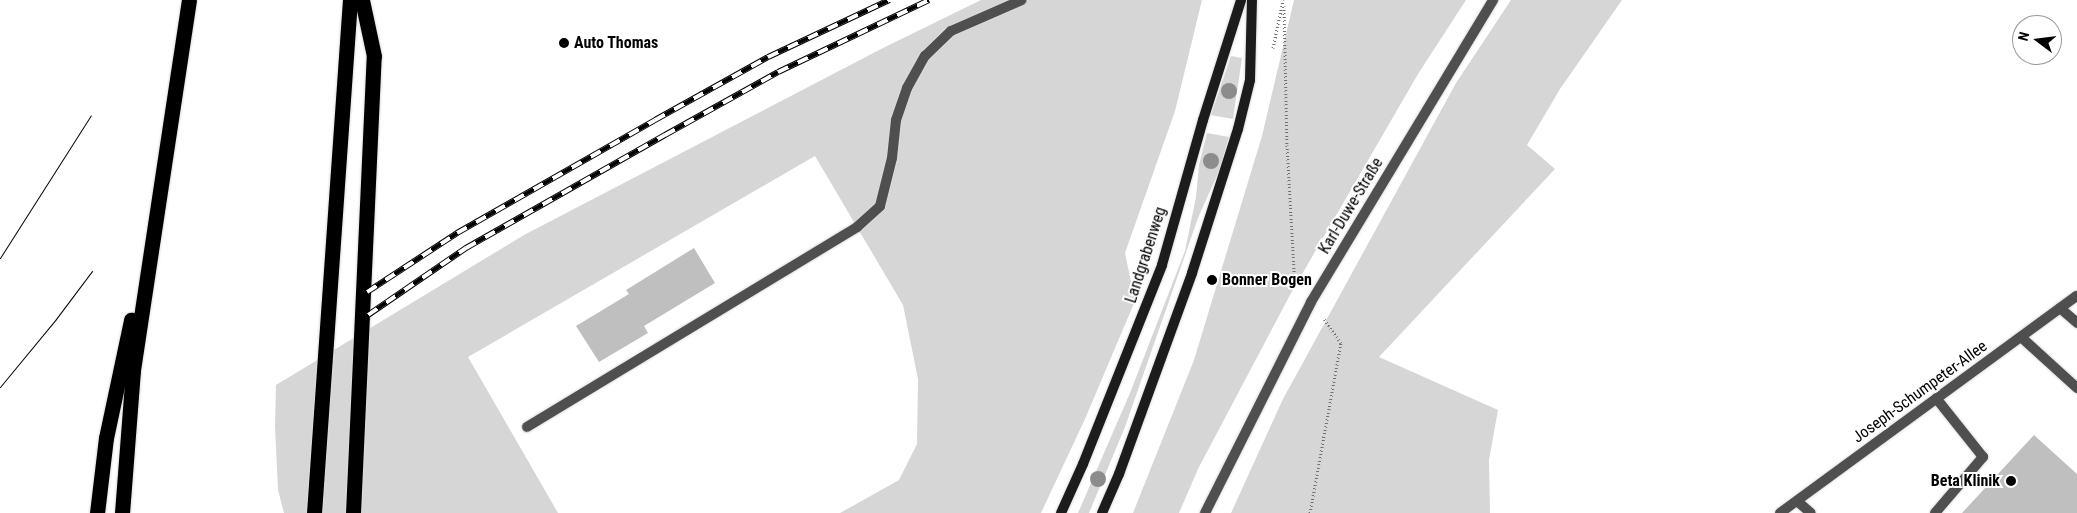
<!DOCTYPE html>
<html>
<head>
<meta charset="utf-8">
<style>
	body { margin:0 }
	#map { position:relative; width:2077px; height:513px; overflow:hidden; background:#fff; font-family:"Roboto Condensed",sans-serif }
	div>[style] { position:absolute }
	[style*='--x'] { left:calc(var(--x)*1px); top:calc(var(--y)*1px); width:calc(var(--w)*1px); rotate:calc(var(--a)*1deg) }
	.green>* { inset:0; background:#d6d6d6 }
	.building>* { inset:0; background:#bfbfbf }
	.path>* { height:3px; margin-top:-1.5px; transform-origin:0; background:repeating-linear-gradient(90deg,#717171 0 1px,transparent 0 3.5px) }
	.roads { filter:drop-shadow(0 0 1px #dbdbdb) drop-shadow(0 0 1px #dbdbdb) }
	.service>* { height:10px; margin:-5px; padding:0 5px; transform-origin:5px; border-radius:5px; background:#4f4f4f }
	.minor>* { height:10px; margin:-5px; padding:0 5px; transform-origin:5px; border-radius:5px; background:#4f4f4f }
	.secondary>* { height:10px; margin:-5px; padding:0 5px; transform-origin:5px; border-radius:5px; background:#1c1c1c }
	.motorway>* { height:15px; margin:-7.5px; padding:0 7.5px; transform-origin:7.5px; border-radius:7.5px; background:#000 }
	.tram>* { height:1px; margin:-0.5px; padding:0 0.5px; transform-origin:0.5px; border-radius:0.5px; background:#000 }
	.rail>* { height:5.5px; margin-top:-2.75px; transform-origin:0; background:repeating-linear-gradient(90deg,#fff 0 11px,#000 0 22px); box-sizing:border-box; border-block:1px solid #000 }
	.trees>* { width:16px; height:16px; margin:-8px; border-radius:50%; background:#8c8c8c }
	.dots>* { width:14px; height:14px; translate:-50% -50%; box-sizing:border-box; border:2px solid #fff; border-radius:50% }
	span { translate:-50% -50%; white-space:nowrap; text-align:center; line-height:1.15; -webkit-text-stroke:4px #fff; paint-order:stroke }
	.poi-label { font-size:16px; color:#000; font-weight:700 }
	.left { translate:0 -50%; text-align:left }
	.right { translate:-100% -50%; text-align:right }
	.street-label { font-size:16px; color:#000 }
	.north { position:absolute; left:2012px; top:15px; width:50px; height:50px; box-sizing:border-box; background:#fff; border:1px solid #999; border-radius:50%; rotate:285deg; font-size:14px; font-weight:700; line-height:20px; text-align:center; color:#000 }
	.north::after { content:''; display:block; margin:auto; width:18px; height:22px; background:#000; clip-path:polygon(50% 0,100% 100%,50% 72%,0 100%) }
</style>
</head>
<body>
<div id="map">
	<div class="green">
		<div style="clip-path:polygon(981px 0,1202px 0,1175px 111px,1125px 253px,1135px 301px,1085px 419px,1041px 513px,840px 513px,899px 480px,917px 444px,918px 379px,903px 305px,815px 156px,468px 357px,558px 513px,284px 513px,278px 490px,275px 426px,276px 385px,524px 235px,883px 48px)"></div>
		<div style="clip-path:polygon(1294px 0,1466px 0,1418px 74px,1290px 295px,1198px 469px,1179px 513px,1133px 513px,1194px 360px,1262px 136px)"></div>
		<div style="clip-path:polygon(1511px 0,1622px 0,1560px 89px,1527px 145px,1555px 169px,1379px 357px,1498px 410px,1489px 460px,1490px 513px,1231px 513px,1283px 399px,1456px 83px)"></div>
		<div style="clip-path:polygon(1231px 56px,1242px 58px,1233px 119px,1211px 115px)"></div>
		<div style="clip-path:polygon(1207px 133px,1229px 137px,1219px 171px,1198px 218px,1125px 427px,1089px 513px,1078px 513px,1130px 393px,1185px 251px,1196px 197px,1199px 165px)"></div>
	</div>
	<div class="building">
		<div style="clip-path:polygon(694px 248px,715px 283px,644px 326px,648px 333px,599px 362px,576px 326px,629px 294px,626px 290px)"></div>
		<div style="clip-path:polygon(2034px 435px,2077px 474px,2077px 513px,1962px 513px)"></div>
	</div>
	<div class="path">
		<div style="--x:1284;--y:6;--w:139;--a:88.8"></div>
		<div style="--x:1287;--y:145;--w:142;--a:86.8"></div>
		<div style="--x:1273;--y:48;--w:49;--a:-78.2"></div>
		<div style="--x:1310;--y:513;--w:173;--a:-79.7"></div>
		<div style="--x:1341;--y:343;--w:29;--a:-125"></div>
	</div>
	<div class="roads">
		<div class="service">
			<div style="--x:2060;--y:308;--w:23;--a:41"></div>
			<div style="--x:2021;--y:337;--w:76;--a:42.3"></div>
			<div style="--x:527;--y:427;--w:386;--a:-31.2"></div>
			<div style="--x:857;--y:227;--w:31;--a:-42"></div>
			<div style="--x:880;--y:206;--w:49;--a:-76"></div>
			<div style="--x:892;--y:158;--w:38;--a:-84"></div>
			<div style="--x:896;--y:120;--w:34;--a:-71"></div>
			<div style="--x:907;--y:88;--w:37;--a:-61"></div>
			<div style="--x:925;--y:56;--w:36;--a:-44"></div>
			<div style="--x:951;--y:31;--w:77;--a:-23.6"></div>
			<div style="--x:1797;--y:501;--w:18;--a:41"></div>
			<div style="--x:1935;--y:513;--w:74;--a:-49.4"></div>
			<div style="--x:1983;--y:457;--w:75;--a:-128.5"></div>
		</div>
		<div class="minor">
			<div style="--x:1205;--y:513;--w:236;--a:-63.3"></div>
			<div style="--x:1311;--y:302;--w:353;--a:-58.9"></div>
			<div style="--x:1780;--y:513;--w:368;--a:-36.2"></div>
		</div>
		<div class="secondary">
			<div style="--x:1061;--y:513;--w:54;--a:-65.8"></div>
			<div style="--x:1083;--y:464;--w:214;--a:-68.3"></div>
			<div style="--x:1162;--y:265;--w:151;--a:-74.2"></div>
			<div style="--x:1203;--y:120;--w:126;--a:-72.4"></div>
			<div style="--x:1102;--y:513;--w:43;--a:-66.4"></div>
			<div style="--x:1119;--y:474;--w:214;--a:-70"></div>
			<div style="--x:1192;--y:273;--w:151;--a:-72.3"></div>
			<div style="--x:1238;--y:129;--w:50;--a:-76.2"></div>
			<div style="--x:1250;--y:80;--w:80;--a:-88.6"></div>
		</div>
		<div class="motorway">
			<div style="--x:97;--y:513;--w:76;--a:-83.2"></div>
			<div style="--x:106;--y:438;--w:121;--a:-78"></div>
			<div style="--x:122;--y:513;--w:143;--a:-85.6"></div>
			<div style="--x:133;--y:370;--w:374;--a:-81.4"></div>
			<div style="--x:314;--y:513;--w:514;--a:-85.99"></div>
			<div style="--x:353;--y:513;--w:457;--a:-87.4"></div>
			<div style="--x:374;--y:56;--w:57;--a:-102.1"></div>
		</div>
	</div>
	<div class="tram">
		<div style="--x:0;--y:258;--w:169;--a:-57.5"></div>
		<div style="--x:0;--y:387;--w:88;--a:-50.5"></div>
		<div style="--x:56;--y:319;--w:60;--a:-53.1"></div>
	</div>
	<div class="rail">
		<div style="--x:367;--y:292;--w:108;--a:-33.2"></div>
		<div style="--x:457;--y:233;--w:228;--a:-29.7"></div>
		<div style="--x:655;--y:120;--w:129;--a:-29.1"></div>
		<div style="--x:768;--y:57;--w:134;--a:-25.2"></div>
		<div style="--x:368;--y:315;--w:119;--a:-34.4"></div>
		<div style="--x:466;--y:248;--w:229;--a:-29.6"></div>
		<div style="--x:665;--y:135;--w:129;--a:-29.1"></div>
		<div style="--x:778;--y:72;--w:167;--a:-25.5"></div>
	</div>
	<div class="trees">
		<div style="left:1229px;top:91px"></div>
		<div style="left:1211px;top:161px"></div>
		<div style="left:1098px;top:479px"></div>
	</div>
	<div class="dots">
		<div style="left:564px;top:43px;background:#000"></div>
		<div style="left:1212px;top:280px;background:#000"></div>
		<div style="left:2011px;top:481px;background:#000"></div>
	</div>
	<div class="poi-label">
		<span class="left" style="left:574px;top:43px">Auto Thomas</span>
		<span class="left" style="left:1222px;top:280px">Bonner Bogen</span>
		<span class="right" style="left:2000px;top:481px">Beta Klinik</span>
	</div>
	<div class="street-label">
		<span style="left:1351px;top:206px;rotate:-59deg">Karl-Duwe-Straße</span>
		<span style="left:1146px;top:255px;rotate:-72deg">Landgrabenweg</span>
		<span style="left:1920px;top:392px;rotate:-36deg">Joseph-Schumpeter-Allee</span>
	</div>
	<div class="north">N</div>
</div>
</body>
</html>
